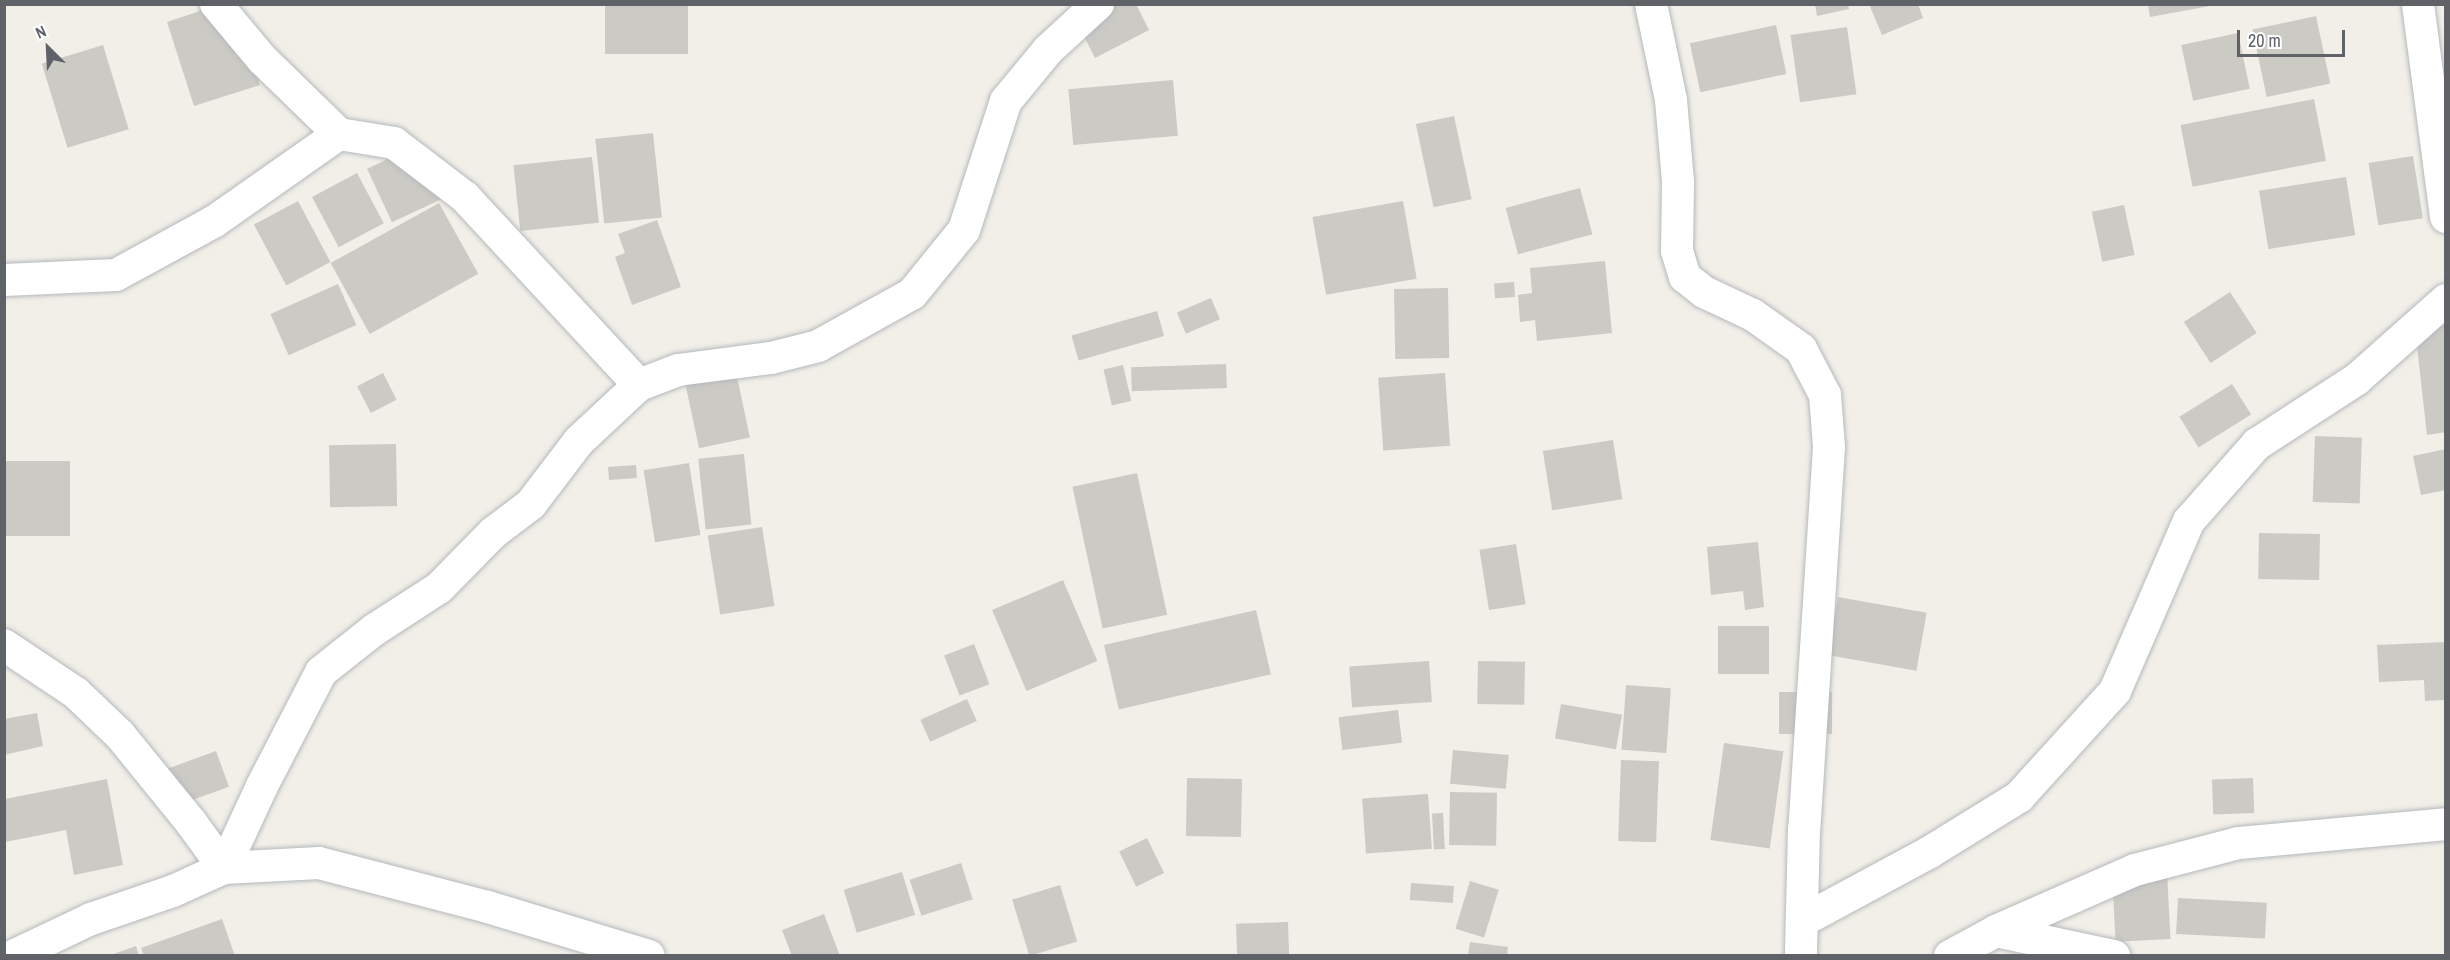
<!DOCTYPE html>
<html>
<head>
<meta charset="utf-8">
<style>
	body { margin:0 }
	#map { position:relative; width:2450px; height:960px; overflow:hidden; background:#f1efe8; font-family:"Archivo Narrow",sans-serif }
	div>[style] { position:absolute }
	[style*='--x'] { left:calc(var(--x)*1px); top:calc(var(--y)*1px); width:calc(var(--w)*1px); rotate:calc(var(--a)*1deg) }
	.building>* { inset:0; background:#cccac5; transform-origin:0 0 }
	.roads { filter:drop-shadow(0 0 2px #b5b8bc) drop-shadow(0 0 2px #b5b8bc) }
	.street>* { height:32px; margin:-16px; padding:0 16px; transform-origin:16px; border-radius:16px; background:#fff }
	span { translate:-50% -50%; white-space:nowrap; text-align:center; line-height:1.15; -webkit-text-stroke:4.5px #fff; paint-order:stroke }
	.frame { position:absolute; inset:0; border:6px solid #5f6368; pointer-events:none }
	.north { position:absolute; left:18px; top:18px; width:60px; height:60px; -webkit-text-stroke:4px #fff; paint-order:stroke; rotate:336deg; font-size:16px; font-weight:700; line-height:24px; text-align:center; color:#5f6368 }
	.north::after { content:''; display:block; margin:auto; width:21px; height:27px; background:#5f6368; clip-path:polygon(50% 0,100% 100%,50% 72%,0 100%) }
	.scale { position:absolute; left:2237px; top:30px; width:108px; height:27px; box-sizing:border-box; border:3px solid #5f6368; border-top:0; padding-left:8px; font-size:18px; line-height:21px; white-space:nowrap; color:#5f6368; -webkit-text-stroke:4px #fff; paint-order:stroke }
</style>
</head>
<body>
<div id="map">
	<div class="building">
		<div style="clip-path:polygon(221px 4px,234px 4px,260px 85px,194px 106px,167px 22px)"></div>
		<div style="clip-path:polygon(1102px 4px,1136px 4px,1149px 30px,1095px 58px,1075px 19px)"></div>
		<div style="clip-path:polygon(1815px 4px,1848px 4px,1849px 9px,1817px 16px)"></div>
		<div style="clip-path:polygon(1869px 4px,1918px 4px,1923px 18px,1882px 35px)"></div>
		<div style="clip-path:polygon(2148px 4px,2210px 4px,2210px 6px,2150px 17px)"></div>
		<div style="left:605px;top:5px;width:83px;height:49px"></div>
		<div style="left:2316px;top:16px;width:69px;height:65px;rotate:78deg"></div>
		<div style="left:1776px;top:25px;width:50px;height:88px;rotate:78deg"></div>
		<div style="left:1847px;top:27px;width:68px;height:57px;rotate:82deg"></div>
		<div style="left:2238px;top:33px;width:57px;height:58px;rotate:78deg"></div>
		<div style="left:103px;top:45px;width:88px;height:64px;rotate:73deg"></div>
		<div style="left:1173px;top:80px;width:56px;height:105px;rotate:85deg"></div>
		<div style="left:2314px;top:99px;width:63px;height:136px;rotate:79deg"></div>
		<div style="left:1454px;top:116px;width:85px;height:39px;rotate:78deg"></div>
		<div style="left:653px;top:133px;width:85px;height:58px;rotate:84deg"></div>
		<div style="left:416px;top:146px;width:59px;height:54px;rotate:65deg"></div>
		<div style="left:2413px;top:156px;width:63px;height:45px;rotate:81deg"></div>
		<div style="left:592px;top:157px;width:66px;height:79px;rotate:84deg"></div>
		<div style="left:357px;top:173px;width:57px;height:51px;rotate:62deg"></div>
		<div style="left:2346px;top:177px;width:59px;height:88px;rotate:81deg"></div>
		<div style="left:1580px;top:188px;width:48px;height:77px;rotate:75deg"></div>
		<div style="left:298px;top:201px;width:69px;height:50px;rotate:62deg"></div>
		<div style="left:1403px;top:201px;width:79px;height:92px;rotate:80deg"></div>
		<div style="left:439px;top:203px;width:81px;height:124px;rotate:61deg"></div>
		<div style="left:2124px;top:205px;width:51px;height:33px;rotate:78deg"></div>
		<div style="clip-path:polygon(657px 220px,681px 287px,632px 305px,615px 257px,625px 253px,618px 234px)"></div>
		<div style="clip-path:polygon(1605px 261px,1612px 333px,1537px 341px,1535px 320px,1520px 322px,1518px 295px,1532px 293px,1530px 268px)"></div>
		<div style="left:1514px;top:282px;width:15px;height:20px;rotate:86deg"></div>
		<div style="left:338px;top:284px;width:45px;height:74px;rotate:66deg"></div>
		<div style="left:1448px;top:288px;width:70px;height:54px;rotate:89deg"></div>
		<div style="left:2230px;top:292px;width:49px;height:55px;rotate:57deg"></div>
		<div style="left:1211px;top:298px;width:23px;height:37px;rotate:67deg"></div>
		<div style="left:1157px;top:311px;width:26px;height:89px;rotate:74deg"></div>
		<div style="clip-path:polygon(2446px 325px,2446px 432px,2427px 435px,2415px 329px)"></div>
		<div style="left:1226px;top:364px;width:24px;height:95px;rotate:88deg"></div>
		<div style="left:1123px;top:365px;width:37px;height:20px;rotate:77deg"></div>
		<div style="left:736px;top:372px;width:67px;height:52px;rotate:78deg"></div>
		<div style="left:383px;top:373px;width:30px;height:29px;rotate:63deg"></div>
		<div style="left:1445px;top:373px;width:73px;height:67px;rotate:86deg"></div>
		<div style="left:2232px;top:384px;width:36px;height:62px;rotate:58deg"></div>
		<div style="left:2315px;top:436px;width:47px;height:66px;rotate:2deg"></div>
		<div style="left:1613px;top:440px;width:60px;height:71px;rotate:81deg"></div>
		<div style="left:396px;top:444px;width:62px;height:67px;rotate:89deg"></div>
		<div style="clip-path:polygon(2446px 449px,2446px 490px,2421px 495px,2413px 456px)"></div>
		<div style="left:744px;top:454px;width:71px;height:46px;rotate:84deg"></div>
		<div style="left:5px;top:461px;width:65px;height:75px"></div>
		<div style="left:689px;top:463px;width:73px;height:46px;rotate:81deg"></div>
		<div style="left:636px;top:465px;width:13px;height:28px;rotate:86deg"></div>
		<div style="left:1137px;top:473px;width:145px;height:66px;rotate:78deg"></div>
		<div style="left:762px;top:527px;width:80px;height:55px;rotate:81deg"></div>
		<div style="left:2259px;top:533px;width:61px;height:46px;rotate:1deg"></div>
		<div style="clip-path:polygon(1758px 542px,1764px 607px,1745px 610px,1743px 591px,1711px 595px,1707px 547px)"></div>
		<div style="left:1516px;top:544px;width:61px;height:37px;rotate:81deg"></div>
		<div style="left:1063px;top:580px;width:88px;height:77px;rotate:67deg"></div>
		<div style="left:1838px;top:597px;width:90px;height:59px;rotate:10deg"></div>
		<div style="left:1256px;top:610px;width:66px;height:156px;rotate:77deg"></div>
		<div style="left:1718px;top:626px;width:51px;height:48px"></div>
		<div style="clip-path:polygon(2446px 642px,2446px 700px,2425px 701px,2424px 680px,2379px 682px,2377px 645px)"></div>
		<div style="left:974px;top:644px;width:43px;height:32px;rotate:69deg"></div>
		<div style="left:1429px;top:661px;width:41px;height:80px;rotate:86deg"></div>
		<div style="left:1478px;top:661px;width:47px;height:43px;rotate:1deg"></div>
		<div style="left:1626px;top:685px;width:45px;height:65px;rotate:4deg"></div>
		<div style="left:1779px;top:692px;width:53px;height:42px"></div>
		<div style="left:967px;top:699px;width:24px;height:51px;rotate:66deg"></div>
		<div style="left:1561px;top:704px;width:62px;height:35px;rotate:10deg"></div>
		<div style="left:1398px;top:710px;width:33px;height:60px;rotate:83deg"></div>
		<div style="clip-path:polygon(37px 713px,43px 746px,4px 755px,4px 719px)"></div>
		<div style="left:1724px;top:743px;width:60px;height:98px;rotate:8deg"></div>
		<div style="left:1453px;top:750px;width:56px;height:34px;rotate:5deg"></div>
		<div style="left:216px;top:751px;width:38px;height:56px;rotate:70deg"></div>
		<div style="left:1621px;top:760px;width:38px;height:81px;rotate:2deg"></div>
		<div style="left:1187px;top:778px;width:55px;height:58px;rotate:1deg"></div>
		<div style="left:2253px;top:778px;width:35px;height:41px;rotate:88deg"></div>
		<div style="clip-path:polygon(107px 779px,123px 865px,74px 875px,66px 830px,5px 842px,5px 799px)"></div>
		<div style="left:1450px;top:792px;width:47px;height:53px;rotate:1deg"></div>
		<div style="left:1428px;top:794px;width:55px;height:66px;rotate:86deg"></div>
		<div style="left:1443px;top:813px;width:36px;height:11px;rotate:87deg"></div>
		<div style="left:1147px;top:838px;width:39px;height:31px;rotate:64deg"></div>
		<div style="left:961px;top:863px;width:38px;height:54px;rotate:72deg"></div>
		<div style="left:902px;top:872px;width:45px;height:61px;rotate:73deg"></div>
		<div style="left:2167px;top:872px;width:67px;height:55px;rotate:87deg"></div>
		<div style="left:1470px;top:881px;width:30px;height:50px;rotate:17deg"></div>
		<div style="left:1411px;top:883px;width:43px;height:17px;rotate:4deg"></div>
		<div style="left:1060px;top:885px;width:59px;height:50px;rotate:73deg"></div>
		<div style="left:2178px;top:898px;width:89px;height:36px;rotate:3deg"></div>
		<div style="clip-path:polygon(824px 914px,840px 956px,792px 956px,782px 930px)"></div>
		<div style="clip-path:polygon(222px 919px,235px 956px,144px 956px,141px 948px)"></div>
		<div style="left:1288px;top:922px;width:34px;height:52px;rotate:88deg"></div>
		<div style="clip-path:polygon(1470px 942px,1508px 947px,1507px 956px,1468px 956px)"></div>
		<div style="clip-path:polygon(136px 946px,139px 956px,111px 956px,111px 955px)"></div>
	</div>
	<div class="roads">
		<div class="street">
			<div style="--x:216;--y:4;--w:72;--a:50.1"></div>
			<div style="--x:262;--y:59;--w:107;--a:44.2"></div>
			<div style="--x:339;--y:134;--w:56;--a:9.3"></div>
			<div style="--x:394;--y:143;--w:89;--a:37.3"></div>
			<div style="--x:465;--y:197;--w:256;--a:47.2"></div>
			<div style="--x:1651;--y:4;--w:98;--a:78.2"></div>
			<div style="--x:1671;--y:100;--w:82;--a:85.1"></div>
			<div style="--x:1678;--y:182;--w:69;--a:90.8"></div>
			<div style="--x:1677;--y:251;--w:27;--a:73"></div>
			<div style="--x:1685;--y:277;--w:24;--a:38"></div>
			<div style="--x:1704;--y:292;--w:54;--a:25.1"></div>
			<div style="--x:1753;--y:315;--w:59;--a:35.3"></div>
			<div style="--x:1801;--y:349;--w:52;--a:62.4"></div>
			<div style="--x:1825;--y:395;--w:52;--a:85.6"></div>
			<div style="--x:1829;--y:447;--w:383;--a:93.7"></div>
			<div style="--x:1804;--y:829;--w:127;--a:91.4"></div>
			<div style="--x:2418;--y:4;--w:215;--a:82.5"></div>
			<div style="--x:4;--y:280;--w:112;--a:-2.6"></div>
			<div style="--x:116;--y:275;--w:113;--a:-28.6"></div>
			<div style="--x:215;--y:221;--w:151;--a:-35.1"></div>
			<div style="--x:4;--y:645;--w:87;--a:33.7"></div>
			<div style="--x:76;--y:693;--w:61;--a:43.7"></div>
			<div style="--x:120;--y:735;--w:111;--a:50.9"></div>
			<div style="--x:190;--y:821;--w:58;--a:54.1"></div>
			<div style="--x:224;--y:868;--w:95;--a:-3"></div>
			<div style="--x:319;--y:863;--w:175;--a:14.6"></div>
			<div style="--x:488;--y:907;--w:168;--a:16.9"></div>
			<div style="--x:1802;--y:921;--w:145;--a:-28.3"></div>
			<div style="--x:1930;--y:852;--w:105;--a:-31.7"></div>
			<div style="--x:2019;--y:797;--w:143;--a:-47.8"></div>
			<div style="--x:2115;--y:691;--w:185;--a:-66.5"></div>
			<div style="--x:2189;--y:521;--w:103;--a:-48.6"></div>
			<div style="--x:2257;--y:444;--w:119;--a:-33"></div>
			<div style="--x:2357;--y:379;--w:119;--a:-41.6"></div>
			<div style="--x:1996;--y:931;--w:121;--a:12"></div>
			<div style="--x:13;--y:956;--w:86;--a:-25.4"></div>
			<div style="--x:91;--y:919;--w:87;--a:-18.9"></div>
			<div style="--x:173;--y:891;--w:56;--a:-24.3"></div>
			<div style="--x:224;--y:868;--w:90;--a:-65.1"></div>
			<div style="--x:262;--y:786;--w:128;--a:-62.6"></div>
			<div style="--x:321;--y:672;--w:68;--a:-38.4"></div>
			<div style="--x:374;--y:630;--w:77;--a:-32.9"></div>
			<div style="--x:439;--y:588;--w:77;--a:-45.5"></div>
			<div style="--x:493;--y:533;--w:48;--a:-37.3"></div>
			<div style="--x:531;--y:504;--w:79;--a:-52.7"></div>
			<div style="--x:579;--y:441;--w:82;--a:-43"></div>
			<div style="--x:639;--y:385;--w:42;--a:-21"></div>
			<div style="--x:678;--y:370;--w:94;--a:-7.4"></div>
			<div style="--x:771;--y:358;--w:49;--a:-14.3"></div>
			<div style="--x:818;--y:346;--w:107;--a:-29"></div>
			<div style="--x:912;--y:294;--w:82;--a:-50.9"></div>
			<div style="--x:964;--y:230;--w:136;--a:-72"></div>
			<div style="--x:1006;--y:101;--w:66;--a:-50.5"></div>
			<div style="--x:1048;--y:50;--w:68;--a:-42.6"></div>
			<div style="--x:1950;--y:956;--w:52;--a:-28.5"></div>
			<div style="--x:1996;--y:931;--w:152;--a:-23.7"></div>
			<div style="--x:2135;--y:870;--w:107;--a:-14.6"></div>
			<div style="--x:2239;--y:843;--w:208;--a:-5.2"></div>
		</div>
	</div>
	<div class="frame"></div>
	<div class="north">N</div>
	<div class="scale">20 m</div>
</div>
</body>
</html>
